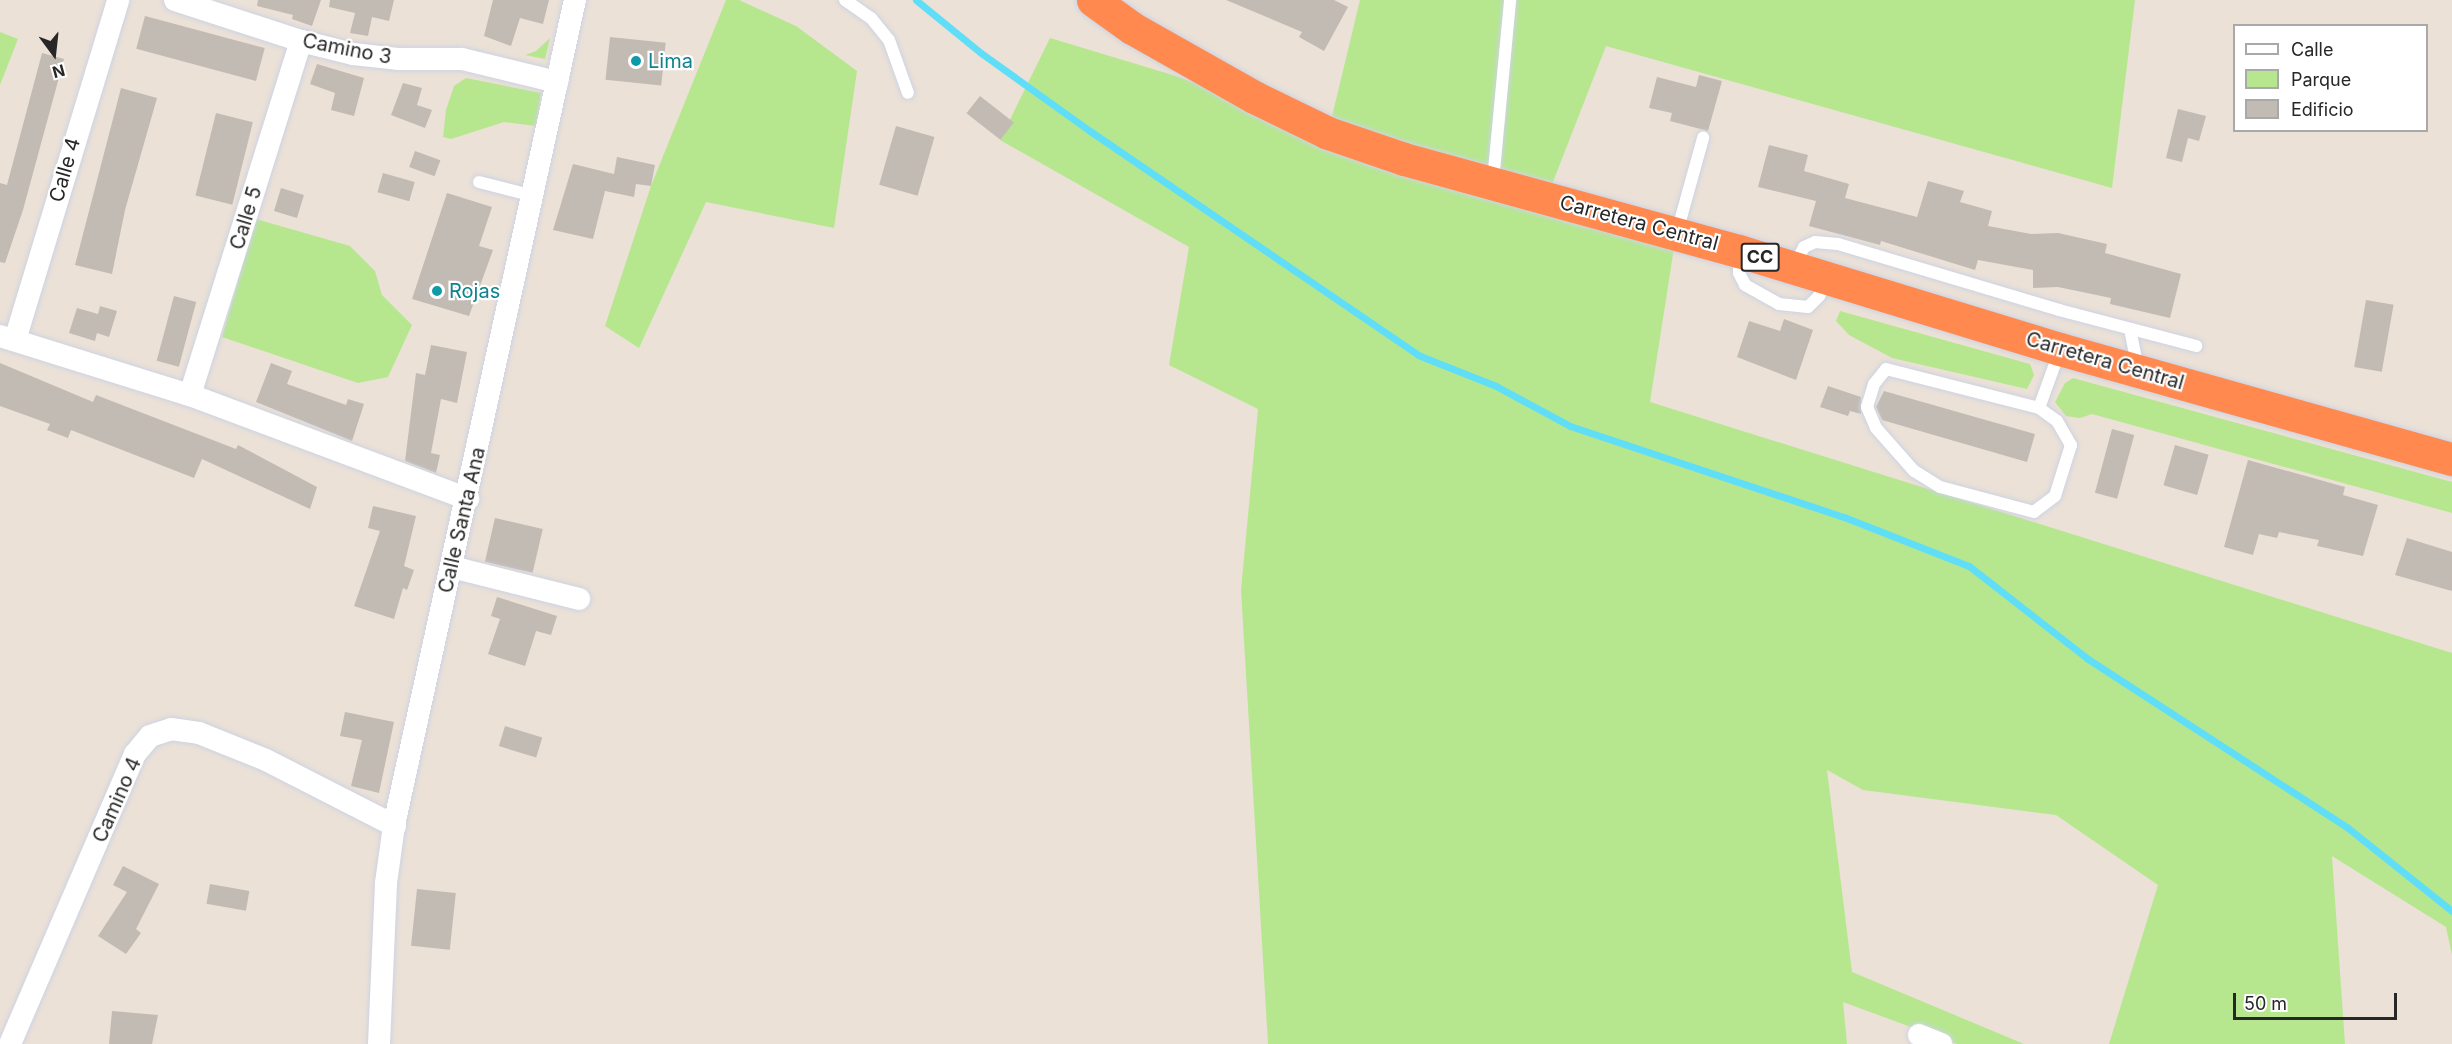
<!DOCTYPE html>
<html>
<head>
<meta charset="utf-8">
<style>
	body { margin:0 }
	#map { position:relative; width:2452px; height:1044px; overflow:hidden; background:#ebe1d7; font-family:Inter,sans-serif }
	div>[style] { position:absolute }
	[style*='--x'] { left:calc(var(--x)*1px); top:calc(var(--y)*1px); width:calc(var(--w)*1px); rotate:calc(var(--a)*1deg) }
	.green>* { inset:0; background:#b6e78f }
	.stream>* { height:7px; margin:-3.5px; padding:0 3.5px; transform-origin:3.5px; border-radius:3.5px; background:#61def7 }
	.building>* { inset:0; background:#c2bbb4; transform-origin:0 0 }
	.roads { filter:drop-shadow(0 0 2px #cdd3e2) drop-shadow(0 0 2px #cdd3e2) }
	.lane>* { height:12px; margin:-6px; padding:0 6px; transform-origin:6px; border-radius:6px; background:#fff }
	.street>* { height:22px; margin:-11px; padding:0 11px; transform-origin:11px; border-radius:11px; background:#fff }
	.highway>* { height:33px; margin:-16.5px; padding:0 16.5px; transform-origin:16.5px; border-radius:16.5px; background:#ff894f }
	.dots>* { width:16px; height:16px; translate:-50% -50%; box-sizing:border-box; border:3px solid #fff; border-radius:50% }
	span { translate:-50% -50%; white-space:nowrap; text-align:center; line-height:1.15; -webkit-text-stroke:4.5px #fff; paint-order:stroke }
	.shield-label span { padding:2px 4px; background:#fff; border:2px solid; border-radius:4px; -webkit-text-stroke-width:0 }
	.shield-label { font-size:18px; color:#272727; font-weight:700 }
	.street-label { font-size:20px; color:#272727 }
	.culture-label { font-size:20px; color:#0d838f }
	.left { translate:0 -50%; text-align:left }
	.legend { position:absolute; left:2233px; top:24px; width:195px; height:108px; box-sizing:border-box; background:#fff; border:2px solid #a9a9a9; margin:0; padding:8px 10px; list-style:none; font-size:18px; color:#272727 }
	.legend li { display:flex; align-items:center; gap:12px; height:30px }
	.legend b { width:30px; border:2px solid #a9a9a9 }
	.north { position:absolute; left:24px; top:24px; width:60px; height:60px; -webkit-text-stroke:4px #fff; paint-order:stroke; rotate:165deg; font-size:16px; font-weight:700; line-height:24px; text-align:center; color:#272727 }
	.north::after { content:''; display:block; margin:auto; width:21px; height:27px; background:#272727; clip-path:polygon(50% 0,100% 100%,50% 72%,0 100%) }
	.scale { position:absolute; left:2233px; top:993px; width:164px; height:27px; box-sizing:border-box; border:3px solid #272727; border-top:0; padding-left:8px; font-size:18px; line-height:21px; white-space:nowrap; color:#272727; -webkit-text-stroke:4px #fff; paint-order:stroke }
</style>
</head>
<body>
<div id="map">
	<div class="green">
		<div style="clip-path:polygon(726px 0,739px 0,796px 26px,857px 71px,834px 228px,706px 202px,639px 348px,605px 326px,651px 186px)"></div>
		<div style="clip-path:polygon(1360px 0,2135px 0,2112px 188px,1606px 46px,1549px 192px,1676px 235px,1650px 402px,2452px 653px,2452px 955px,2446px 927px,2332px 856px,2345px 1044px,2109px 1044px,2158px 885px,2056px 815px,1863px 790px,1827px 770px,1852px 972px,2024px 1044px,1957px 1044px,1843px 1002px,1847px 1044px,1268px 1044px,1241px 590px,1258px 409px,1169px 365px,1189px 247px,1000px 140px,1050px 38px,1176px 76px,1328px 133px)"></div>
		<div style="clip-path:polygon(0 32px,18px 39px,0 85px)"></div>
		<div style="clip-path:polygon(550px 38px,545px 59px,525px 55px,536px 51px)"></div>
		<div style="clip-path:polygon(466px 78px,541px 93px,536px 126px,504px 122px,451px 139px,443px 137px,446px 110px,454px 86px)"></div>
		<div style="clip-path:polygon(256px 219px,350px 246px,375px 271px,382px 295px,412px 325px,388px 377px,358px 383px,222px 337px)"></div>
		<div style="clip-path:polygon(1840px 311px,2030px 364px,2034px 375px,2027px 389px,1892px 358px,1849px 335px,1836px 321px)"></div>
		<div style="clip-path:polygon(2073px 378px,2452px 482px,2452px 513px,2092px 414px,2080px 418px,2066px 416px,2055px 402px,2065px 383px)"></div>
	</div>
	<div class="stream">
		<div style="--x:916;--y:0;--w:84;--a:39.2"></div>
		<div style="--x:981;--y:53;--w:134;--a:35.6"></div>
		<div style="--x:1090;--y:131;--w:397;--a:34.3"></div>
		<div style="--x:1418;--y:355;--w:84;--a:21.7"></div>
		<div style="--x:1496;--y:386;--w:84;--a:28.4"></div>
		<div style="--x:1570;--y:426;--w:289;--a:18.4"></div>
		<div style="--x:1844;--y:517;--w:134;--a:21.4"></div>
		<div style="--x:1969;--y:566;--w:151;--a:38"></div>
		<div style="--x:2088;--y:659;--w:310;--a:33"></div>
		<div style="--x:2348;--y:828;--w:133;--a:38.6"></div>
	</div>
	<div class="building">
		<div style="clip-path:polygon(258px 0,321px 0,312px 26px,292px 19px,293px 15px,257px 6px)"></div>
		<div style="clip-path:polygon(330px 0,394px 0,389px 21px,372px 17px,368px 36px,350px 33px,355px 13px,329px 7px)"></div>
		<div style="clip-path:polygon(493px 0,549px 0,543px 24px,520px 18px,511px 46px,484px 36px)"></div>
		<div style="clip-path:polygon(1226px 0,1334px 0,1348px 7px,1324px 51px,1299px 37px,1302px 32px)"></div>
		<div style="left:145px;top:16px;width:124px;height:34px;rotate:15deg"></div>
		<div style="left:610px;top:37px;width:56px;height:43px;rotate:6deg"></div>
		<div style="clip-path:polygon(42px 53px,64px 59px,23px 210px,5px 263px,0 262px,0 183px,7px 185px)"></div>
		<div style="clip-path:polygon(317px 64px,364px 78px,354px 116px,331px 110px,335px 93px,310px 84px)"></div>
		<div style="clip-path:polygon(1699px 75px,1722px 81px,1708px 131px,1670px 121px,1672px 113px,1649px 108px,1657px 77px,1696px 87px)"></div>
		<div style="clip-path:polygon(403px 83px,422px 88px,417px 105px,432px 110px,425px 128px,391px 115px)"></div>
		<div style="clip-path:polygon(121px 88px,157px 98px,125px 210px,112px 274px,75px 265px)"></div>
		<div style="left:980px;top:96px;width:43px;height:22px;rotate:38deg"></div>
		<div style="clip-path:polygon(2178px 109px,2206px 116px,2199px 141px,2188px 138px,2182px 162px,2166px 158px)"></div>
		<div style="left:216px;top:113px;width:38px;height:85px;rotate:14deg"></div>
		<div style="left:896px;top:126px;width:40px;height:61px;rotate:16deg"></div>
		<div style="clip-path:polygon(1769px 145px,1808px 155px,1804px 171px,1849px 184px,1845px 198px,1917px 217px,1928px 181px,1964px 191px,1960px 202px,1992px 211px,1988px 226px,2031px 234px,2058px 233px,2107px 244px,2105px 253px,2181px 274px,2170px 318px,2110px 304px,2111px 298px,2058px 287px,2033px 288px,2033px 270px,1978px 260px,1975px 270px,1881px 241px,1880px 245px,1809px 226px,1816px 201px,1758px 187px)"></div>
		<div style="left:415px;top:151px;width:27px;height:17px;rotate:20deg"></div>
		<div style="clip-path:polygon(617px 157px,655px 165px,651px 186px,636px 184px,634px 197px,605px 191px,593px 239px,553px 230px,573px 164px,614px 174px)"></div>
		<div style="left:383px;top:173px;width:33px;height:20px;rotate:16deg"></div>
		<div style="left:281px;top:188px;width:24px;height:24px;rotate:17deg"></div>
		<div style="clip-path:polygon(447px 193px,492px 207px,479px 246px,493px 250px,469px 316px,412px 299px)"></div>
		<div style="left:174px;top:296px;width:23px;height:67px;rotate:15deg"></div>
		<div style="left:2366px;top:300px;width:28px;height:68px;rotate:10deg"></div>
		<div style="clip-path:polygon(100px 306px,117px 311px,109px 337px,97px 333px,95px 341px,69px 333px,77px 308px,98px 314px)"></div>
		<div style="clip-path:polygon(1784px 319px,1813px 330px,1796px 380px,1737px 357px,1749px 321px,1780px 331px)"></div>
		<div style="clip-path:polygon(431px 345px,467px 352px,457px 403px,441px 399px,431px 453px,440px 455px,436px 473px,405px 461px,416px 373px,425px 375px)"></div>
		<div style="clip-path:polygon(0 363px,93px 402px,96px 395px,236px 449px,238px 445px,317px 487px,310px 509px,202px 459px,194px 478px,71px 430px,68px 438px,47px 430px,50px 424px,0 406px)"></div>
		<div style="clip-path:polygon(271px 363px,292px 371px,287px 384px,346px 405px,348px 399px,364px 404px,352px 441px,256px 402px)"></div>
		<div style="clip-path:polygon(1828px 386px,1861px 397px,1861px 414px,1850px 411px,1848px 416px,1820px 407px)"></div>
		<div style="clip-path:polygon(1884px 391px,2035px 434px,2027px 462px,1882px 420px,1876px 407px)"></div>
		<div style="left:2112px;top:429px;width:23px;height:66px;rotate:15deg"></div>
		<div style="left:2175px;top:445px;width:35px;height:42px;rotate:16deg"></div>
		<div style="clip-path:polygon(2248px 460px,2345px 487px,2343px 495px,2378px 505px,2363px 556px,2317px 546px,2319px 540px,2279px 532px,2277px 538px,2259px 534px,2253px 555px,2224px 547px)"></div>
		<div style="clip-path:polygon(373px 506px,416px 516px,404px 566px,414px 570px,407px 590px,403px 588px,394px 619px,354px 606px,380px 531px,368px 528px)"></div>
		<div style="left:495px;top:518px;width:49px;height:45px;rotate:13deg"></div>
		<div style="clip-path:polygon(2407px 538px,2452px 552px,2452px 591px,2395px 575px)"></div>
		<div style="clip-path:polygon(497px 597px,557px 616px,551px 635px,536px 631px,525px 666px,488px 654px,500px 619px,491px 616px)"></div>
		<div style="clip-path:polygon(345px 712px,394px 722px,379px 793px,351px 786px,362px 740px,340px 736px)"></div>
		<div style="left:505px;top:726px;width:39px;height:21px;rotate:17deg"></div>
		<div style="clip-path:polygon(123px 866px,159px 884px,136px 929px,141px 933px,126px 954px,98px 936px,127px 892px,113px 885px)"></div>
		<div style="left:210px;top:884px;width:40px;height:20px;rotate:10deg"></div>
		<div style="left:417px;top:889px;width:39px;height:57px;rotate:6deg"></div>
		<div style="clip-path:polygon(112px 1011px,158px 1015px,152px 1044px,109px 1044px)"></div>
	</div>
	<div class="roads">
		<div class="lane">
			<div style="--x:845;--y:0;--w:32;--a:35"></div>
			<div style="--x:871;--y:18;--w:28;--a:51"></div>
			<div style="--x:889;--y:40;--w:56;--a:70.3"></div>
			<div style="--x:1493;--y:181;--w:182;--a:-84.6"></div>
			<div style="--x:479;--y:182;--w:53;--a:14.3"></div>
			<div style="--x:1677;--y:232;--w:98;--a:-74.5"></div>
			<div style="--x:1739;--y:252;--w:21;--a:90"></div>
			<div style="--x:1739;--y:273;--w:13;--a:63"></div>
			<div style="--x:1745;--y:285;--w:39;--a:29"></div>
			<div style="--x:1779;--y:304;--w:29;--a:6"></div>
			<div style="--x:1808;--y:307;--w:16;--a:-45"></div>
			<div style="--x:1819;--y:296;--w:17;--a:-66"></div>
			<div style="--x:1794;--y:266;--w:21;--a:-62"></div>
			<div style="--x:1804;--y:247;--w:12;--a:-24"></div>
			<div style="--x:1815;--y:242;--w:23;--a:5"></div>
			<div style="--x:1838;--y:244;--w:231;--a:16.6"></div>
			<div style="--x:2059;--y:310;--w:142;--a:14.7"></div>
			<div style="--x:2130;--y:329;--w:41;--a:78.7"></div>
			<div style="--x:1886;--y:369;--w:158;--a:14.3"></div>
			<div style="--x:2039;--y:408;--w:22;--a:36"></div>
			<div style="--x:2057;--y:421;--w:28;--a:60"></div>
			<div style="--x:2071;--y:445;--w:53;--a:107.4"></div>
			<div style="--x:2055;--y:496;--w:26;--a:143"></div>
			<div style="--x:2034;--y:512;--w:97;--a:-165.1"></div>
			<div style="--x:1940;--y:487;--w:31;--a:-148"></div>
			<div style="--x:1914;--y:471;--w:57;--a:-131.5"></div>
			<div style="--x:1876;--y:428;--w:23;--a:-113"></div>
			<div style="--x:1867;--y:407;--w:24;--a:-73"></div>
			<div style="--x:1874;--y:384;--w:19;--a:-51"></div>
			<div style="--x:2039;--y:408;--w:62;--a:-70.1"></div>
		</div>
		<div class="street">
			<div style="--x:175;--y:0;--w:133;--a:18"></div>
			<div style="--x:301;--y:41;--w:54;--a:14"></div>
			<div style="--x:353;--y:54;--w:45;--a:6.3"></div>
			<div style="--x:398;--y:59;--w:64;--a:0"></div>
			<div style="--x:462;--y:59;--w:98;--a:13.6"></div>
			<div style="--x:0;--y:336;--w:199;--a:17.3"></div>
			<div style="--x:190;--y:395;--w:297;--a:20.5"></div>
			<div style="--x:15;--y:340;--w:355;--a:-73.1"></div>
			<div style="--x:190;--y:395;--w:371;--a:-72.6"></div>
			<div style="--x:452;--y:567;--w:131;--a:14.1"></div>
			<div style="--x:1919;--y:1035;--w:24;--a:22"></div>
			<div style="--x:10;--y:1044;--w:316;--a:-66.7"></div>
			<div style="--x:135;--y:754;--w:23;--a:-50"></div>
			<div style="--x:150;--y:736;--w:22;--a:-18"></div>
			<div style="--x:171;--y:729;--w:28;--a:8"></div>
			<div style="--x:199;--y:733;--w:72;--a:21.9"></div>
			<div style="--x:266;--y:760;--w:145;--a:27.1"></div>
			<div style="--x:379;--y:1044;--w:161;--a:-87.5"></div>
			<div style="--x:386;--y:883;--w:59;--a:-82.1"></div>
			<div style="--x:394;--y:825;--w:845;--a:-77.63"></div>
		</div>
		<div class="highway">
			<div style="--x:1093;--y:0;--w:48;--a:35.7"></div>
			<div style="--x:1132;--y:28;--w:140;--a:29.5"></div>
			<div style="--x:1254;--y:97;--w:82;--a:25.9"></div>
			<div style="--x:1328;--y:133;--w:80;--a:18.9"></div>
			<div style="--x:1404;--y:159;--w:347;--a:15.4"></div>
			<div style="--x:1739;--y:251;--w:336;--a:17"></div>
			<div style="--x:2060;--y:349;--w:407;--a:15.7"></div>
		</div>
	</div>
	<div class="dots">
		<div style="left:636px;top:61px;background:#0f9aa8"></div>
		<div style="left:437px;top:291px;background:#0f9aa8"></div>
	</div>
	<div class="shield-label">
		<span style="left:1760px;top:257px">CC</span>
	</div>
	<div class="street-label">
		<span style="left:347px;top:49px;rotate:11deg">Camino 3</span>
		<span style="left:65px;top:170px;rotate:-74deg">Calle 4</span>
		<span style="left:246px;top:218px;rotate:-73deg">Calle 5</span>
		<span style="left:1639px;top:223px;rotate:15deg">Carretera Central</span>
		<span style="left:2105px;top:361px;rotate:16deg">Carretera Central</span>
		<span style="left:462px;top:520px;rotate:-77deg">Calle Santa Ana</span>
		<span style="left:117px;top:800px;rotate:-66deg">Camino 4</span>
	</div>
	<div class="culture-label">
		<span class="left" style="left:648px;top:61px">Lima</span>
		<span class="left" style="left:449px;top:291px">Rojas</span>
	</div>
	<ul class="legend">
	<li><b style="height:8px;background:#fff"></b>Calle</li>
	<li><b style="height:16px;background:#b6e78f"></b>Parque</li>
	<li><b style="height:16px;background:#c2bbb4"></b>Edificio</li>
	</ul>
	<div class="north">N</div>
	<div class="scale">50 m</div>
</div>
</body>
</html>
